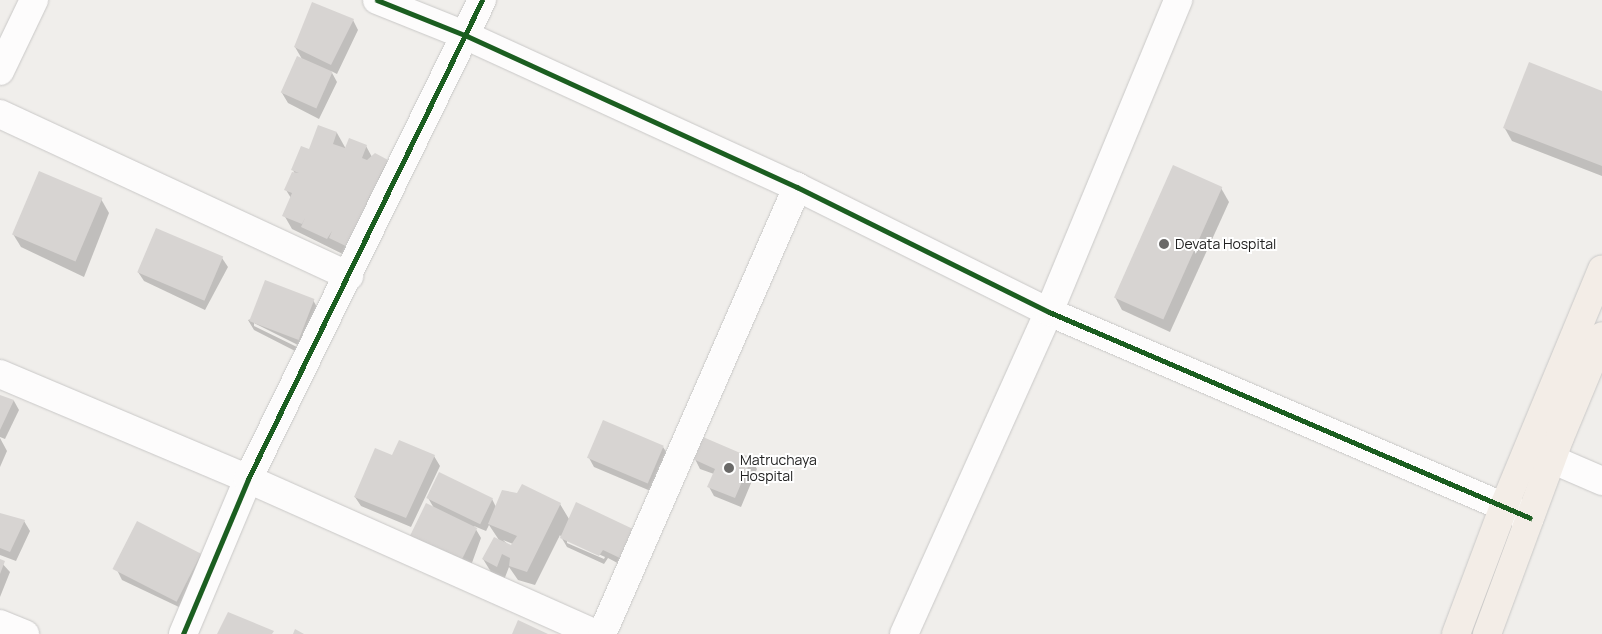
<!DOCTYPE html>
<html>
<head>
<meta charset="utf-8">
<style>
	body { margin:0 }
	#map { position:relative; width:1602px; height:634px; overflow:hidden; background:#f0eeeb; font-family:Manrope,sans-serif }
	div>[style] { position:absolute }
	[style*='--x'] { left:calc(var(--x)*1px); top:calc(var(--y)*1px); width:calc(var(--w)*1px); rotate:calc(var(--a)*1deg) }
	.shadow>* { inset:0; background:#0003 }
	.building>* { inset:0; background:#d7d4d2; transform-origin:0 0 }
	.roads { filter:drop-shadow(0 0 1px #c9c8c7) drop-shadow(0 0 1px #c9c8c7) }
	.minor>* { height:28px; margin:-14px; padding:0 14px; transform-origin:14px; border-radius:14px; background:#fdfcfc }
	.major>* { height:28px; margin:-14px; padding:0 14px; transform-origin:14px; border-radius:14px; background:#f3ede7 }
	.cycleway>* { height:5px; margin:-2.5px; padding:0 2.5px; transform-origin:2.5px; border-radius:2.5px; background:#1b5e20 }
	.dots>* { width:14px; height:14px; translate:-50% -50%; box-sizing:border-box; border:2px solid #fff; border-radius:50% }
	span { translate:-50% -50%; white-space:nowrap; text-align:center; line-height:1.15; -webkit-text-stroke:4px #fff; paint-order:stroke }
	.poi-label { font-size:14px; color:#222 }
	.left { translate:0 -50%; text-align:left }
</style>
</head>
<body>
<div id="map">
	<div class="shadow">
		<div style="clip-path:polygon(353px 20px,358px 30px,337px 74px,331px 71px,337px 82px,319px 119px,288px 103px,282px 93px,302px 59px,295px 47px)"></div>
		<div style="clip-path:polygon(1602px 93px,1602px 176px,1512px 141px,1504px 127px)"></div>
		<div style="clip-path:polygon(319px 127px,337px 133px,346px 149px,366px 146px,372px 157px,387px 161px,395px 174px,359px 262px,292px 229px,284px 215px,291px 198px,286px 190px,295px 174px,293px 170px,310px 151px)"></div>
		<div style="clip-path:polygon(1221px 188px,1229px 202px,1170px 332px,1122px 310px,1115px 297px)"></div>
		<div style="clip-path:polygon(101px 199px,109px 213px,84px 277px,21px 247px,13px 234px)"></div>
		<div style="clip-path:polygon(222px 258px,228px 267px,205px 310px,144px 281px,138px 272px)"></div>
		<div style="clip-path:polygon(evenodd,313px 300px,318px 309px,299px 353px,254px 330px,248px 320px,313px 300px,254px 323px,300px 346px,299px 348px,254px 326px,254px 323px)"></div>
		<div style="clip-path:polygon(0 396px,14px 401px,19px 410px,5px 439px,0 437px)"></div>
		<div style="clip-path:polygon(0 438px,7px 451px,0 467px)"></div>
		<div style="clip-path:polygon(400px 442px,434px 456px,440px 466px,411px 527px,361px 506px,355px 497px,393px 457px)"></div>
		<div style="clip-path:polygon(663px 447px,669px 456px,653px 492px,594px 467px,589px 458px)"></div>
		<div style="clip-path:polygon(695px 459px,751px 459px,757px 469px,741px 507px,714px 496px,709px 487px,714px 474px,700px 469px)"></div>
		<div style="clip-path:polygon(evenodd,428px 498px,492px 499px,496px 507px,560px 504px,569px 519px,633px 530px,627px 568px,608px 558px,604px 564px,567px 547px,560px 535px,535px 585px,518px 580px,509px 567px,504px 580px,491px 572px,483px 559px,499px 540px,489px 525px,486px 531px,474px 526px,481px 538px,469px 571px,416px 546px,411px 536px,434px 508px,428px 498px,503px 540px,513px 544px,511px 547px,503px 540px,428px 498px,567px 540px,605px 557px,604px 559px,567px 543px,567px 540px)"></div>
		<div style="clip-path:polygon(0 514px,24px 521px,30px 531px,16px 561px,0 555px)"></div>
		<div style="clip-path:polygon(200px 554px,206px 564px,181px 608px,122px 580px,117px 570px)"></div>
		<div style="clip-path:polygon(0 561px,10px 572px,0 597px)"></div>
	</div>
	<div class="building">
		<div style="clip-path:polygon(312px 2px,354px 19px,331px 65px,294px 47px)"></div>
		<div style="left:297px;top:56px;width:39px;height:40px;rotate:24deg"></div>
		<div style="clip-path:polygon(1529px 62px,1602px 91px,1602px 166px,1503px 128px)"></div>
		<div style="clip-path:polygon(318px 125px,337px 132px,333px 144px,345px 148px,349px 138px,367px 145px,362px 158px,367px 160px,375px 153px,388px 160px,378px 179px,384px 181px,376px 198px,370px 195px,366px 204px,378px 210px,352px 249px,329px 238px,332px 231px,327px 239px,301px 227px,305px 218px,302px 224px,282px 216px,292px 193px,284px 190px,292px 172px,299px 173px,291px 170px,301px 146px,309px 149px)"></div>
		<div style="left:1173px;top:165px;width:54px;height:145px;rotate:24deg"></div>
		<div style="left:39px;top:171px;width:69px;height:69px;rotate:23deg"></div>
		<div style="left:156px;top:228px;width:73px;height:48px;rotate:23deg"></div>
		<div style="left:265px;top:280px;width:53px;height:44px;rotate:21deg"></div>
		<div style="clip-path:polygon(0 395px,14px 400px,0 430px)"></div>
		<div style="left:603px;top:420px;width:66px;height:41px;rotate:23deg"></div>
		<div style="clip-path:polygon(703px 437px,752px 458px,735px 498px,707px 487px,715px 469px,693px 459px)"></div>
		<div style="clip-path:polygon(399px 440px,435px 455px,406px 518px,354px 497px,375px 448px,392px 455px)"></div>
		<div style="left:439px;top:472px;width:60px;height:29px;rotate:26deg"></div>
		<div style="clip-path:polygon(522px 484px,561px 503px,527px 572px,509px 566px,510px 558px,502px 554px,497px 567px,482px 559px,494px 537px,511px 545px,517px 536px,488px 524px,502px 490px,517px 493px)"></div>
		<div style="clip-path:polygon(576px 502px,633px 529px,622px 559px,603px 550px,599px 556px,560px 538px)"></div>
		<div style="left:426px;top:503px;width:57px;height:37px;rotate:26deg"></div>
		<div style="clip-path:polygon(0 513px,25px 520px,10px 552px,0 548px)"></div>
		<div style="left:137px;top:521px;width:72px;height:54px;rotate:27deg"></div>
		<div style="clip-path:polygon(0 559px,5px 561px,0 574px)"></div>
		<div style="clip-path:polygon(228px 612px,274px 631px,272px 634px,217px 634px)"></div>
		<div style="clip-path:polygon(518px 620px,548px 634px,512px 634px)"></div>
		<div style="clip-path:polygon(295px 629px,304px 634px,293px 634px)"></div>
	</div>
	<div class="roads">
		<div class="minor">
			<div style="--x:377;--y:0;--w:97;--a:21.8"></div>
			<div style="--x:467;--y:36;--w:363;--a:24.6"></div>
			<div style="--x:797;--y:187;--w:281;--a:26.4"></div>
			<div style="--x:1049;--y:312;--w:523;--a:23.18"></div>
			<div style="--x:0;--y:71;--w:79;--a:-64.4"></div>
			<div style="--x:0;--y:114;--w:385;--a:24.9"></div>
			<div style="--x:0;--y:374;--w:269;--a:22.9"></div>
			<div style="--x:248;--y:479;--w:381;--a:24"></div>
			<div style="--x:1551;--y:459;--w:56;--a:23.3"></div>
			<div style="--x:0;--y:624;--w:27;--a:22"></div>
			<div style="--x:183;--y:634;--w:168;--a:-67.2"></div>
			<div style="--x:248;--y:479;--w:533;--a:-63.96"></div>
			<div style="--x:602;--y:634;--w:488;--a:-66.4"></div>
			<div style="--x:904;--y:634;--w:353;--a:-65.8"></div>
			<div style="--x:1049;--y:312;--w:338;--a:-67.5"></div>
		</div>
		<div class="major">
			<div style="--x:1456;--y:634;--w:137;--a:-69.4"></div>
			<div style="--x:1504;--y:506;--w:256;--a:-67.5"></div>
			<div style="--x:1487;--y:634;--w:210;--a:-69.7"></div>
			<div style="--x:1560;--y:437;--w:109;--a:-67.4"></div>
		</div>
	</div>
	<div class="cycleway">
		<div style="--x:377;--y:0;--w:97;--a:21.8"></div>
		<div style="--x:467;--y:36;--w:363;--a:24.6"></div>
		<div style="--x:797;--y:187;--w:281;--a:26.4"></div>
		<div style="--x:1049;--y:312;--w:523;--a:23.18"></div>
		<div style="--x:183;--y:634;--w:168;--a:-67.2"></div>
		<div style="--x:248;--y:479;--w:533;--a:-63.96"></div>
	</div>
	<div class="dots">
		<div style="left:1164px;top:244px;background:#6a6968"></div>
		<div style="left:729px;top:468px;background:#6a6968"></div>
	</div>
	<div class="poi-label">
		<span class="left" style="left:1175px;top:244px">Devata Hospital</span>
		<span class="left" style="left:740px;top:468px">Matruchaya<br>Hospital</span>
	</div>
</div>
</body>
</html>
